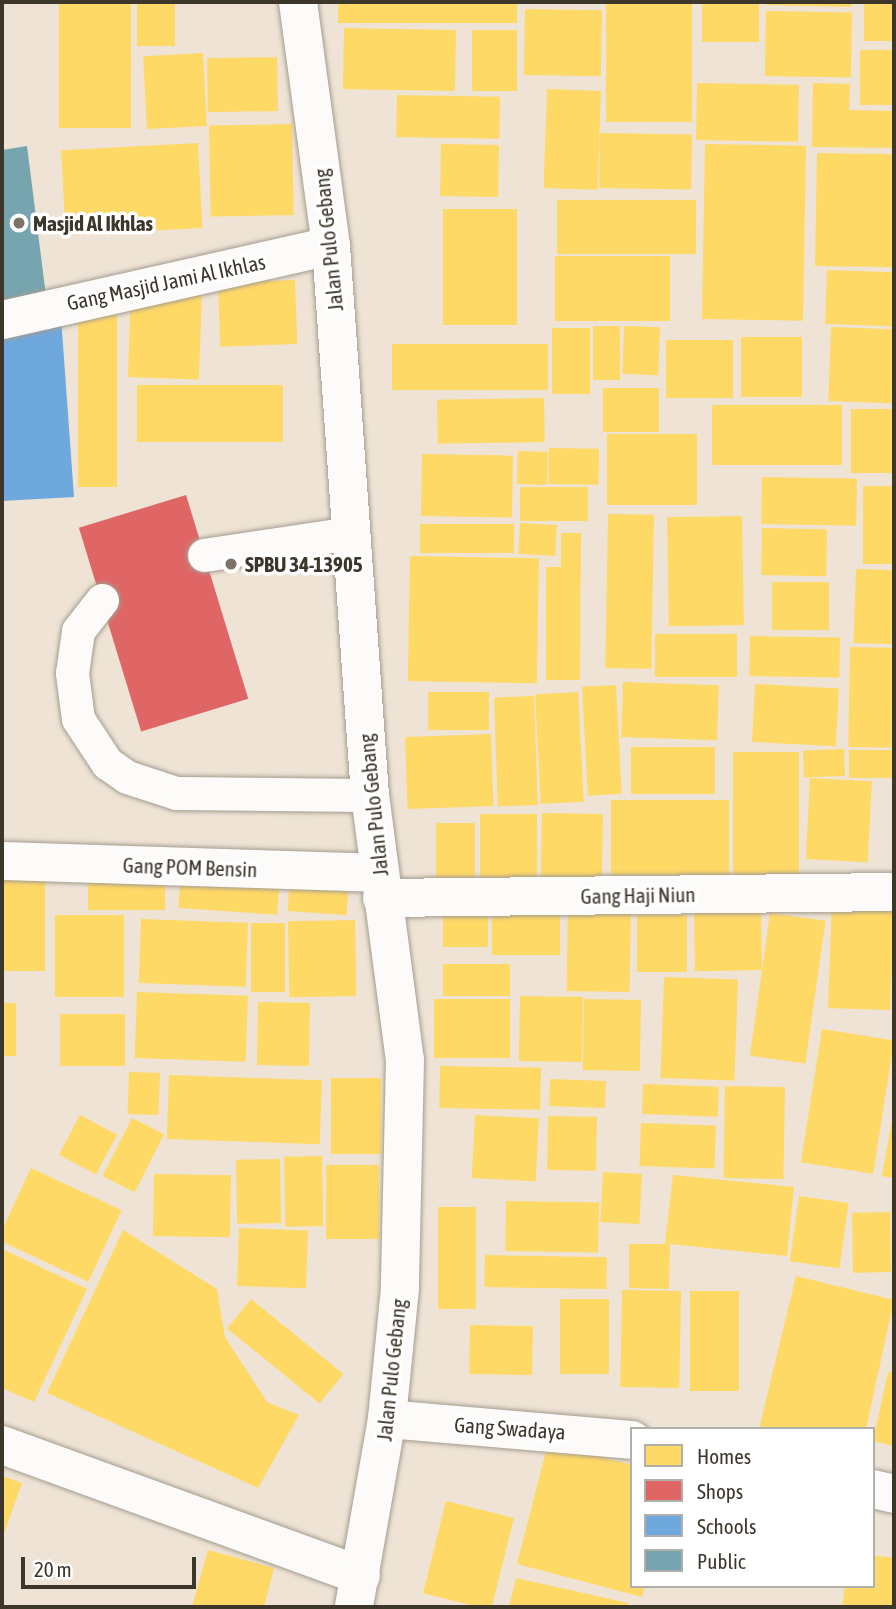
<!DOCTYPE html>
<html>
<head>
<meta charset="utf-8">
<style>
	body { margin:0 }
	#map { position:relative; width:896px; height:1609px; overflow:hidden; background:#eee3d4; font-family:"Asap Condensed",sans-serif }
	div>[style] { position:absolute }
	[style*='--x'] { left:calc(var(--x)*1px); top:calc(var(--y)*1px); width:calc(var(--w)*1px); rotate:calc(var(--a)*1deg) }
	.homes>* { inset:0; background:#ffd966; transform-origin:0 0 }
	.shops>* { inset:0; background:#e06666; transform-origin:0 0 }
	.schools>* { inset:0; background:#6fa8dc }
	.public>* { inset:0; background:#76a5af }
	.roads { filter:drop-shadow(0 0 2px #a49c90) drop-shadow(0 0 2px #a49c90) }
	.lane>* { height:33px; margin:-16.5px; padding:0 16.5px; transform-origin:16.5px; border-radius:16.5px; background:#fcfbf9 }
	.street>* { height:38px; margin:-19px; padding:0 19px; transform-origin:19px; border-radius:19px; background:#fcfbf9 }
	.primary>* { height:38px; margin:-19px; padding:0 19px; transform-origin:19px; border-radius:19px; background:#fcfbf9 }
	.dots>* { width:19px; height:19px; translate:-50% -50%; box-sizing:border-box; border:4px solid #fff; border-radius:50% }
	span { translate:-50% -50%; white-space:nowrap; text-align:center; line-height:1.15; -webkit-text-stroke:7px #fff; paint-order:stroke }
	.poi-label { font-size:21px; color:#3d362b; font-weight:700 }
	.left { translate:0 -50%; text-align:left }
	.street-label { font-size:21px; color:#3d362b }
	.frame { position:absolute; inset:0; border:4px solid #3d362b; pointer-events:none }
	.legend { position:absolute; left:630px; top:1427px; width:245px; height:161px; box-sizing:border-box; background:#fff; border:2px solid #b1afaa; margin:0; padding:9px 12px; list-style:none; font-size:21px; color:#3d362b }
	.legend li { display:flex; align-items:center; gap:14px; height:35px }
	.legend b { width:35px; border:2px solid #b1afaa }
	.scale { position:absolute; left:21px; top:1557px; width:175px; height:32px; box-sizing:border-box; border:4px solid #3d362b; border-top:0; padding-left:9px; font-size:21px; line-height:24px; white-space:nowrap; color:#3d362b; -webkit-text-stroke:5px #fff; paint-order:stroke }
</style>
</head>
<body>
<div id="map">
	<div class="homes">
		<div style="left:59px;top:2px;width:72px;height:126px"></div>
		<div style="left:137px;top:2px;width:38px;height:44px"></div>
		<div style="left:338px;top:2px;width:179px;height:21px"></div>
		<div style="left:606px;top:2px;width:86px;height:120px"></div>
		<div style="left:702px;top:2px;width:57px;height:40px"></div>
		<div style="clip-path:polygon(766px 2px,851px 2px,851px 7px,766px 5px)"></div>
		<div style="left:864px;top:2px;width:30px;height:39px"></div>
		<div style="left:525px;top:9px;width:77px;height:66px;rotate:1deg"></div>
		<div style="left:766px;top:11px;width:86px;height:65px;rotate:1deg"></div>
		<div style="left:344px;top:28px;width:112px;height:61px;rotate:1deg"></div>
		<div style="left:472px;top:30px;width:45px;height:61px"></div>
		<div style="left:860px;top:50px;width:34px;height:55px"></div>
		<div style="left:203px;top:53px;width:73px;height:60px;rotate:87deg"></div>
		<div style="left:277px;top:57px;width:54px;height:70px;rotate:89deg"></div>
		<div style="left:697px;top:83px;width:102px;height:57px;rotate:1deg"></div>
		<div style="clip-path:polygon(813px 83px,850px 84px,849px 110px,894px 111px,894px 148px,812px 147px)"></div>
		<div style="left:547px;top:89px;width:54px;height:99px;rotate:2deg"></div>
		<div style="left:397px;top:95px;width:103px;height:42px;rotate:1deg"></div>
		<div style="left:292px;top:124px;width:91px;height:83px;rotate:89deg"></div>
		<div style="left:600px;top:133px;width:92px;height:55px;rotate:1deg"></div>
		<div style="left:198px;top:143px;width:85px;height:137px;rotate:87deg"></div>
		<div style="left:441px;top:144px;width:58px;height:52px;rotate:1deg"></div>
		<div style="left:705px;top:144px;width:101px;height:175px;rotate:1deg"></div>
		<div style="left:817px;top:153px;width:77px;height:113px;rotate:1deg"></div>
		<div style="left:557px;top:200px;width:139px;height:54px"></div>
		<div style="left:443px;top:209px;width:74px;height:116px"></div>
		<div style="left:555px;top:256px;width:115px;height:65px"></div>
		<div style="left:827px;top:270px;width:67px;height:54px;rotate:2deg"></div>
		<div style="left:295px;top:280px;width:64px;height:77px;rotate:88deg"></div>
		<div style="left:131px;top:289px;width:71px;height:88px;rotate:2deg"></div>
		<div style="left:78px;top:303px;width:39px;height:184px"></div>
		<div style="left:593px;top:326px;width:27px;height:54px"></div>
		<div style="left:624px;top:326px;width:36px;height:48px;rotate:2deg"></div>
		<div style="left:831px;top:327px;width:63px;height:74px;rotate:2deg"></div>
		<div style="left:552px;top:328px;width:38px;height:66px"></div>
		<div style="left:741px;top:337px;width:61px;height:60px"></div>
		<div style="left:666px;top:340px;width:67px;height:58px"></div>
		<div style="left:548px;top:344px;width:46px;height:156px;rotate:90deg"></div>
		<div style="left:137px;top:385px;width:146px;height:57px"></div>
		<div style="left:603px;top:388px;width:56px;height:44px"></div>
		<div style="left:544px;top:398px;width:44px;height:107px;rotate:89deg"></div>
		<div style="left:712px;top:405px;width:130px;height:60px"></div>
		<div style="left:851px;top:409px;width:43px;height:64px"></div>
		<div style="left:607px;top:434px;width:90px;height:71px"></div>
		<div style="left:549px;top:448px;width:50px;height:36px;rotate:1deg"></div>
		<div style="left:518px;top:451px;width:30px;height:33px;rotate:2deg"></div>
		<div style="left:422px;top:454px;width:91px;height:62px;rotate:1deg"></div>
		<div style="left:762px;top:477px;width:95px;height:47px;rotate:1deg"></div>
		<div style="left:863px;top:486px;width:31px;height:78px"></div>
		<div style="left:588px;top:487px;width:34px;height:68px;rotate:90deg"></div>
		<div style="left:608px;top:514px;width:46px;height:154px;rotate:1deg"></div>
		<div style="left:742px;top:516px;width:109px;height:75px;rotate:89deg"></div>
		<div style="left:520px;top:523px;width:37px;height:31px;rotate:3deg"></div>
		<div style="left:514px;top:524px;width:29px;height:94px;rotate:90deg"></div>
		<div style="left:762px;top:528px;width:65px;height:47px;rotate:1deg"></div>
		<div style="clip-path:polygon(561px 533px,581px 533px,580px 680px,546px 680px,546px 567px,561px 567px)"></div>
		<div style="left:410px;top:556px;width:129px;height:125px;rotate:1deg"></div>
		<div style="left:856px;top:569px;width:38px;height:74px;rotate:2deg"></div>
		<div style="left:772px;top:582px;width:57px;height:48px"></div>
		<div style="left:655px;top:634px;width:82px;height:43px"></div>
		<div style="left:750px;top:636px;width:90px;height:40px;rotate:1deg"></div>
		<div style="left:850px;top:647px;width:43px;height:100px;rotate:1deg"></div>
		<div style="left:623px;top:682px;width:96px;height:55px;rotate:2deg"></div>
		<div style="left:755px;top:684px;width:84px;height:58px;rotate:3deg"></div>
		<div style="left:616px;top:685px;width:109px;height:34px;rotate:87deg"></div>
		<div style="left:428px;top:692px;width:61px;height:38px"></div>
		<div style="left:578px;top:692px;width:110px;height:43px;rotate:87deg"></div>
		<div style="left:534px;top:696px;width:109px;height:40px;rotate:88deg"></div>
		<div style="left:491px;top:734px;width:72px;height:86px;rotate:88deg"></div>
		<div style="left:631px;top:747px;width:84px;height:47px"></div>
		<div style="left:844px;top:749px;width:27px;height:41px;rotate:88deg"></div>
		<div style="left:849px;top:750px;width:44px;height:28px"></div>
		<div style="left:799px;top:752px;width:126px;height:66px;rotate:90deg"></div>
		<div style="left:810px;top:778px;width:62px;height:81px;rotate:3deg"></div>
		<div style="left:611px;top:800px;width:118px;height:75px"></div>
		<div style="left:542px;top:813px;width:61px;height:64px;rotate:1deg"></div>
		<div style="left:480px;top:814px;width:57px;height:67px"></div>
		<div style="left:436px;top:823px;width:39px;height:61px"></div>
		<div style="left:181px;top:871px;width:99px;height:37px;rotate:4deg"></div>
		<div style="left:88px;top:872px;width:77px;height:38px"></div>
		<div style="left:290px;top:876px;width:59px;height:35px;rotate:4deg"></div>
		<div style="left:2px;top:879px;width:43px;height:92px"></div>
		<div style="left:832px;top:896px;width:62px;height:112px;rotate:2deg"></div>
		<div style="left:488px;top:905px;width:42px;height:45px;rotate:90deg"></div>
		<div style="left:568px;top:906px;width:63px;height:85px;rotate:1deg"></div>
		<div style="left:492px;top:908px;width:68px;height:47px"></div>
		<div style="left:761px;top:912px;width:58px;height:67px;rotate:89deg"></div>
		<div style="left:770px;top:913px;width:56px;height:144px;rotate:8deg"></div>
		<div style="left:55px;top:915px;width:69px;height:82px"></div>
		<div style="left:637px;top:915px;width:50px;height:57px"></div>
		<div style="left:141px;top:919px;width:107px;height:64px;rotate:2deg"></div>
		<div style="left:355px;top:920px;width:76px;height:67px;rotate:89deg"></div>
		<div style="left:251px;top:923px;width:34px;height:69px"></div>
		<div style="left:443px;top:964px;width:67px;height:32px"></div>
		<div style="left:664px;top:977px;width:74px;height:101px;rotate:2deg"></div>
		<div style="left:137px;top:992px;width:111px;height:66px;rotate:2deg"></div>
		<div style="left:520px;top:996px;width:63px;height:65px;rotate:1deg"></div>
		<div style="left:434px;top:999px;width:76px;height:59px"></div>
		<div style="left:584px;top:999px;width:57px;height:71px;rotate:1deg"></div>
		<div style="left:258px;top:1002px;width:52px;height:63px;rotate:1deg"></div>
		<div style="left:2px;top:1003px;width:14px;height:53px"></div>
		<div style="left:60px;top:1014px;width:65px;height:52px"></div>
		<div style="left:822px;top:1029px;width:73px;height:135px;rotate:9deg"></div>
		<div style="left:440px;top:1066px;width:101px;height:42px;rotate:1deg"></div>
		<div style="left:129px;top:1072px;width:31px;height:42px;rotate:2deg"></div>
		<div style="left:169px;top:1075px;width:153px;height:64px;rotate:2deg"></div>
		<div style="left:331px;top:1078px;width:50px;height:76px"></div>
		<div style="left:550px;top:1079px;width:56px;height:27px;rotate:2deg"></div>
		<div style="left:643px;top:1084px;width:76px;height:30px;rotate:2deg"></div>
		<div style="left:725px;top:1086px;width:60px;height:92px;rotate:1deg"></div>
		<div style="left:80px;top:1115px;width:42px;height:45px;rotate:28deg"></div>
		<div style="left:475px;top:1115px;width:64px;height:63px;rotate:3deg"></div>
		<div style="clip-path:polygon(893px 1115px,894px 1115px,894px 1178px,882px 1176px)"></div>
		<div style="left:548px;top:1116px;width:49px;height:54px;rotate:1deg"></div>
		<div style="left:132px;top:1118px;width:36px;height:65px;rotate:27deg"></div>
		<div style="left:641px;top:1123px;width:75px;height:43px;rotate:2deg"></div>
		<div style="left:322px;top:1156px;width:70px;height:38px;rotate:89deg"></div>
		<div style="left:280px;top:1159px;width:64px;height:44px;rotate:89deg"></div>
		<div style="left:326px;top:1165px;width:53px;height:74px"></div>
		<div style="left:31px;top:1168px;width:100px;height:79px;rotate:25deg"></div>
		<div style="left:603px;top:1172px;width:39px;height:50px;rotate:3deg"></div>
		<div style="left:154px;top:1174px;width:77px;height:62px;rotate:1deg"></div>
		<div style="clip-path:polygon(673px 1175px,794px 1187px,787px 1256px,670px 1244px,669px 1289px,629px 1288px,629px 1244px,665px 1244px)"></div>
		<div style="left:799px;top:1196px;width:50px;height:66px;rotate:8deg"></div>
		<div style="left:506px;top:1201px;width:93px;height:50px;rotate:1deg"></div>
		<div style="left:438px;top:1207px;width:38px;height:102px"></div>
		<div style="left:890px;top:1212px;width:60px;height:38px;rotate:89deg"></div>
		<div style="left:239px;top:1228px;width:69px;height:58px;rotate:2deg"></div>
		<div style="clip-path:polygon(123px 1230px,217px 1289px,225px 1337px,267px 1402px,299px 1415px,258px 1488px,47px 1393px)"></div>
		<div style="clip-path:polygon(2px 1249px,87px 1289px,34px 1402px,2px 1388px)"></div>
		<div style="left:485px;top:1255px;width:122px;height:32px;rotate:1deg"></div>
		<div style="clip-path:polygon(796px 1276px,894px 1300px,866px 1429px,759px 1429px)"></div>
		<div style="left:622px;top:1290px;width:59px;height:97px;rotate:1deg"></div>
		<div style="left:690px;top:1291px;width:49px;height:100px"></div>
		<div style="left:251px;top:1299px;width:119px;height:38px;rotate:39deg"></div>
		<div style="left:560px;top:1299px;width:49px;height:75px"></div>
		<div style="left:470px;top:1325px;width:63px;height:49px;rotate:1deg"></div>
		<div style="clip-path:polygon(888px 1372px,894px 1373px,894px 1446px,873px 1441px)"></div>
		<div style="clip-path:polygon(548px 1443px,632px 1465px,632px 1586px,645px 1586px,642px 1597px,517px 1564px)"></div>
		<div style="clip-path:polygon(2px 1476px,22px 1483px,2px 1539px)"></div>
		<div style="left:446px;top:1501px;width:70px;height:95px;rotate:14deg"></div>
		<div style="clip-path:polygon(208px 1550px,274px 1568px,264px 1607px,192px 1607px)"></div>
		<div style="clip-path:polygon(873px 1555px,894px 1558px,894px 1607px,842px 1607px,845px 1586px,873px 1586px)"></div>
		<div style="clip-path:polygon(516px 1578px,628px 1603px,627px 1607px,509px 1607px)"></div>
	</div>
	<div class="shops">
		<div style="left:186px;top:495px;width:213px;height:112px;rotate:73deg"></div>
	</div>
	<div class="schools">
		<div style="clip-path:polygon(61px 317px,74px 497px,2px 501px,2px 335px)"></div>
	</div>
	<div class="public">
		<div style="clip-path:polygon(27px 146px,46px 296px,2px 303px,2px 150px)"></div>
	</div>
	<div class="roads">
		<div class="lane">
			<div style="--x:204;--y:555;--w:150;--a:-8.5"></div>
			<div style="--x:102;--y:600;--w:39;--a:128"></div>
			<div style="--x:78;--y:631;--w:42;--a:98.1"></div>
			<div style="--x:72;--y:673;--w:46;--a:82.6"></div>
			<div style="--x:78;--y:719;--w:53;--a:56.6"></div>
			<div style="--x:107;--y:763;--w:24;--a:35"></div>
			<div style="--x:127;--y:777;--w:52;--a:18.1"></div>
			<div style="--x:176;--y:793;--w:194;--a:0.6"></div>
		</div>
		<div class="street">
			<div style="--x:2;--y:320;--w:337;--a:-12.7"></div>
			<div style="--x:2;--y:861;--w:377;--a:1.8"></div>
			<div style="--x:382;--y:898;--w:512;--a:-0.67"></div>
			<div style="--x:387;--y:1419;--w:246;--a:4.9"></div>
			<div style="--x:2;--y:1445;--w:382;--a:20"></div>
			<div style="--x:873;--y:1489;--w:22;--a:13"></div>
		</div>
		<div class="primary">
			<div style="--x:298;--y:2;--w:246;--a:82.3"></div>
			<div style="--x:331;--y:246;--w:550;--a:85.94"></div>
			<div style="--x:370;--y:795;--w:267;--a:82.5"></div>
			<div style="--x:405;--y:1060;--w:228;--a:91.3"></div>
			<div style="--x:400;--y:1288;--w:132;--a:95.7"></div>
			<div style="--x:387;--y:1419;--w:191;--a:100"></div>
		</div>
	</div>
	<div class="dots">
		<div style="left:19px;top:223px;background:#7b7366"></div>
		<div style="left:231px;top:564px;background:#7b7366"></div>
	</div>
	<div class="poi-label">
		<span class="left" style="left:33px;top:223px">Masjid Al Ikhlas</span>
		<span class="left" style="left:245px;top:564px">SPBU 34-13905</span>
	</div>
	<div class="street-label">
		<span style="left:328px;top:240px;rotate:-96deg">Jalan Pulo Gebang</span>
		<span style="left:166px;top:282px;rotate:-12deg">Gang Masjid Jami Al Ikhlas</span>
		<span style="left:373px;top:805px;rotate:-96deg">Jalan Pulo Gebang</span>
		<span style="left:190px;top:867px;rotate:2deg">Gang POM Bensin</span>
		<span style="left:638px;top:895px;rotate:-1deg">Gang Haji Niun</span>
		<span style="left:391px;top:1370px;rotate:-84deg">Jalan Pulo Gebang</span>
		<span style="left:510px;top:1428px;rotate:4deg">Gang Swadaya</span>
	</div>
	<div class="frame"></div>
	<ul class="legend">
	<li><b style="height:19px;background:#ffd966"></b>Homes</li>
	<li><b style="height:19px;background:#e06666"></b>Shops</li>
	<li><b style="height:19px;background:#6fa8dc"></b>Schools</li>
	<li><b style="height:19px;background:#76a5af"></b>Public</li>
	</ul>
	<div class="scale">20 m</div>
</div>
</body>
</html>
